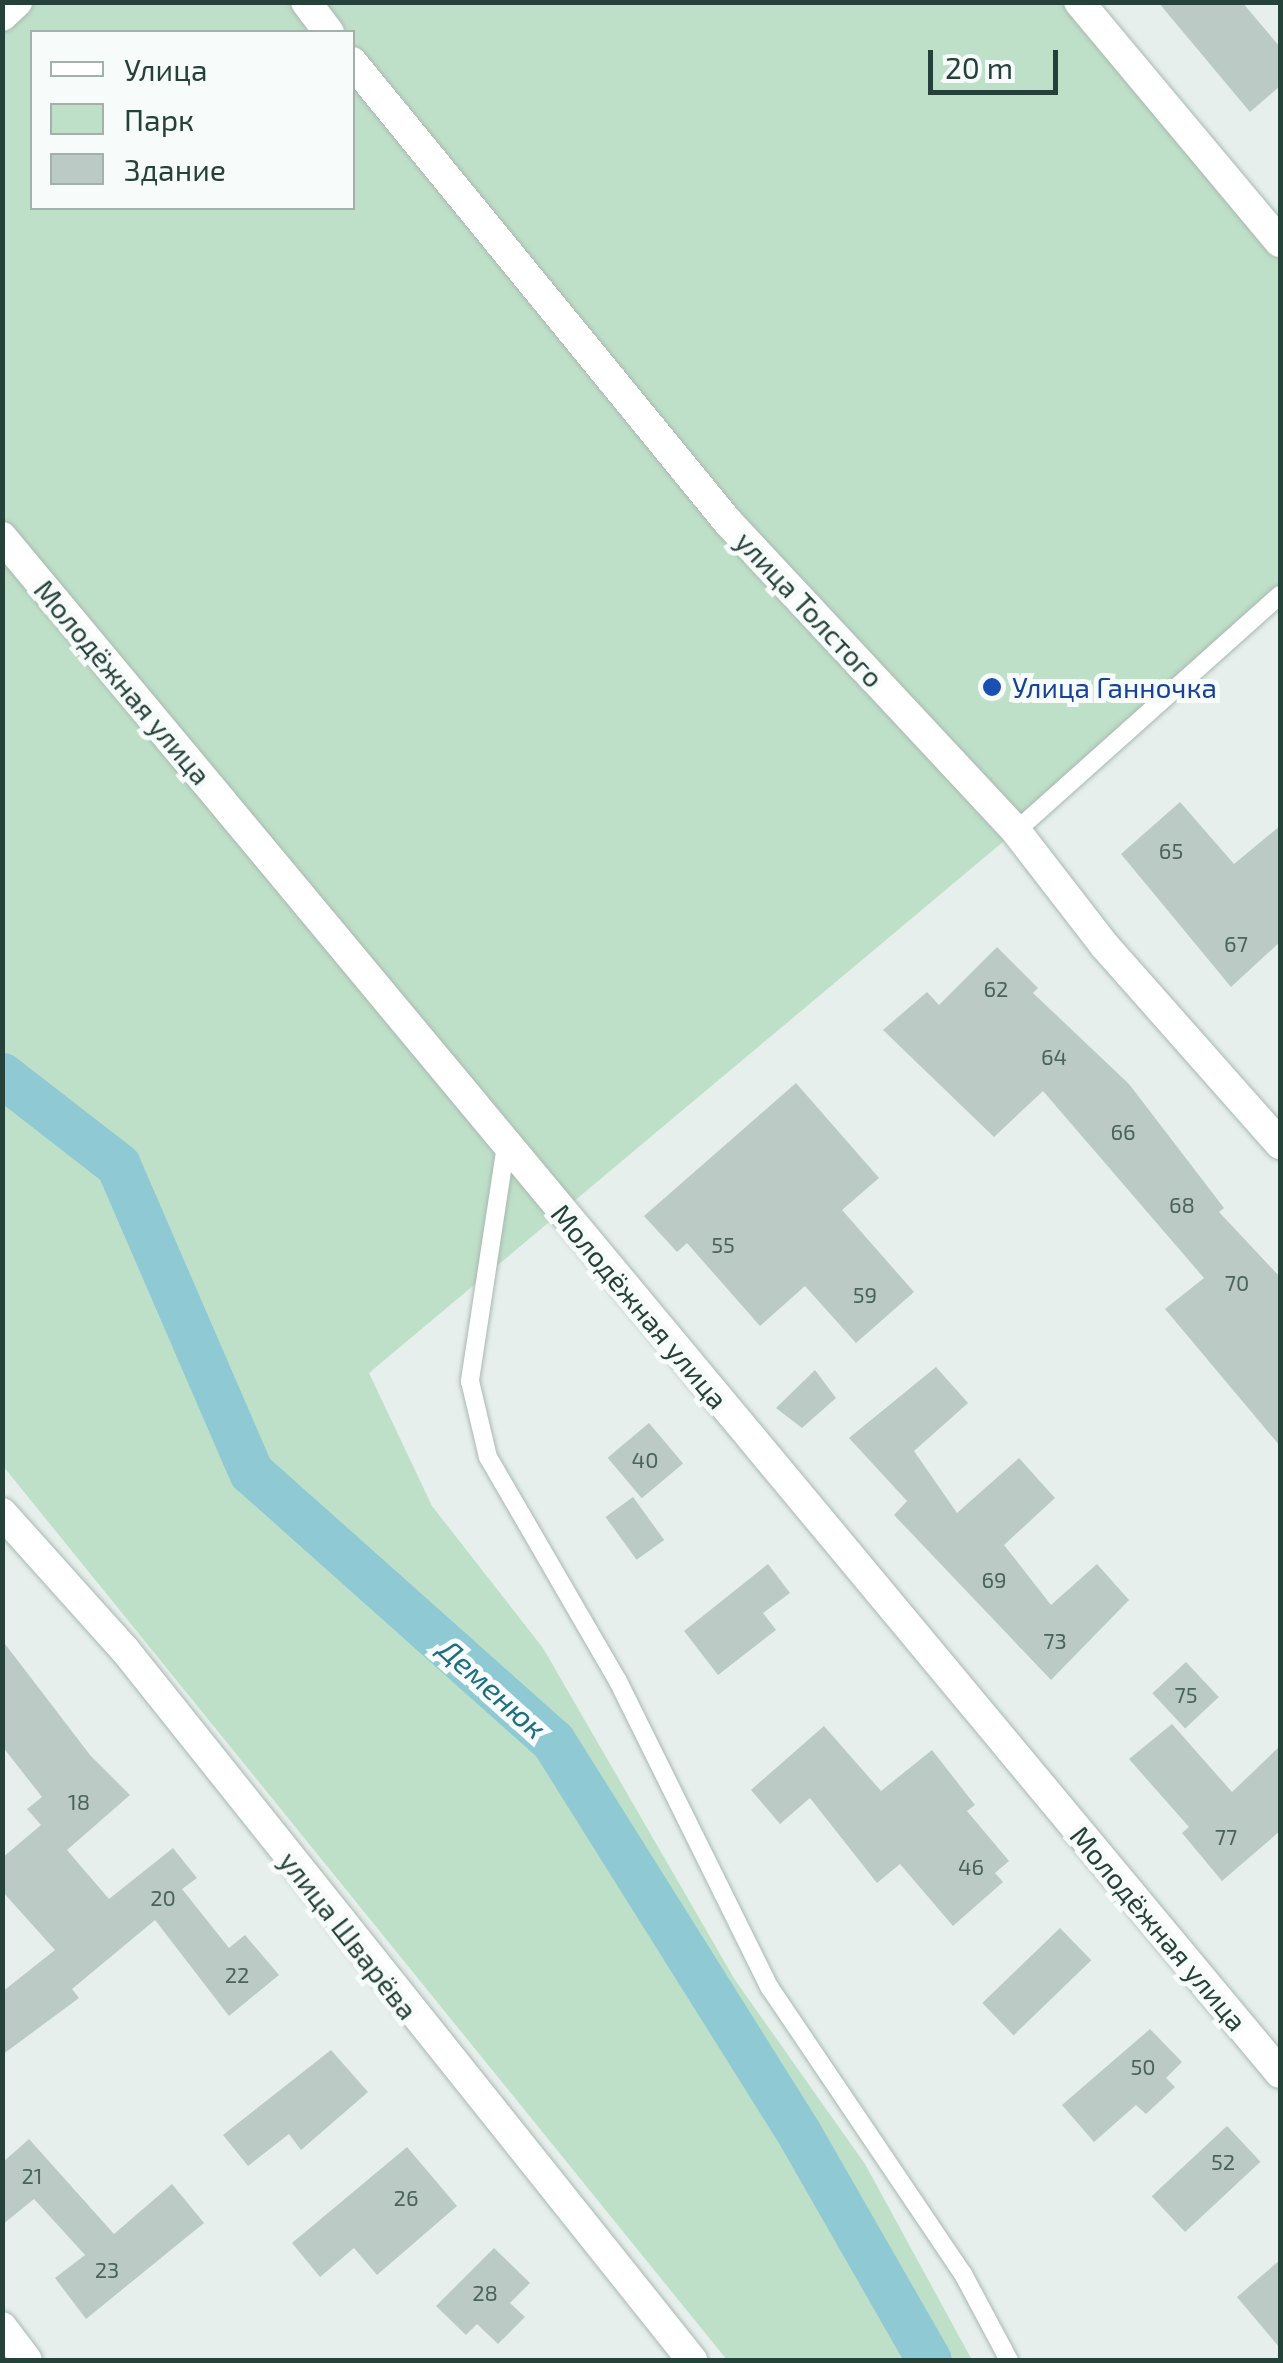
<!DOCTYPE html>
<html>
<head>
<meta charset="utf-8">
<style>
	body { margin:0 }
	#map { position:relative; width:1283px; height:2363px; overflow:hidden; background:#e6efeb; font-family:"Exo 2",sans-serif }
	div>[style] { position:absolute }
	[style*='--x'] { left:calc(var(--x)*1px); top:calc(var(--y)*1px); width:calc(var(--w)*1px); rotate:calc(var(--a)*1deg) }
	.green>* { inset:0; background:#bfe0c8 }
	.canal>* { height:45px; margin:-22.5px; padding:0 22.5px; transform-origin:22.5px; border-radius:22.5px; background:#8ec9d4 }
	.building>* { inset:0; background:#bbcac4; transform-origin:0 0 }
	.roads { filter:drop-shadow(0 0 2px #a8b8b2) drop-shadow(0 0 2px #a8b8b2) }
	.service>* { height:18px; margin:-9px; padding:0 9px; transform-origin:9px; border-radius:9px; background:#fff }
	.minor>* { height:30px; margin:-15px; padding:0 15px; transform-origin:15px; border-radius:15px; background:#fff }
	.dots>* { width:28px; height:28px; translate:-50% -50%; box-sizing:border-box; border:5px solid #f7fbf9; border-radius:50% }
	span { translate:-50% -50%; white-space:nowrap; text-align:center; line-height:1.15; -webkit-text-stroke:10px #f7fbf9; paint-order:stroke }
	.number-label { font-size:22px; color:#4a645c }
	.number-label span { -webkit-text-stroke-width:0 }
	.street-label { font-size:28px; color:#24423a }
	.transit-label { font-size:28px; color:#164399 }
	.left { translate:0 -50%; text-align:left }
	.water-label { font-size:30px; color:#1c6f80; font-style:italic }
	.frame { position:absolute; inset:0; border:5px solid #24423a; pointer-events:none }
	.legend { position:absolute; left:30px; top:30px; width:325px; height:180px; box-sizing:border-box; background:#f7fbf9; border:2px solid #a3b1ad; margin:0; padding:12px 18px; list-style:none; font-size:30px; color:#24423a }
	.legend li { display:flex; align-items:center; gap:20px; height:50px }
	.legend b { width:50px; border:2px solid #a3b1ad }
	.scale { position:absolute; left:928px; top:50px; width:130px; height:45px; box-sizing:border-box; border:5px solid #24423a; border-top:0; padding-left:12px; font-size:30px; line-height:35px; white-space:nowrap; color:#24423a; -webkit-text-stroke:8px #f7fbf9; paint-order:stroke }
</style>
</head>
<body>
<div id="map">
	<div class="green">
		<div style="clip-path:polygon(evenodd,17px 2px,1083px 3px,1280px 234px,1280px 595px,1016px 831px,369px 1373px,432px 1506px,543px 1648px,735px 1980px,865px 2164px,972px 2360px,727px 2360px,3px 1466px,3px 16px,17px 2px,32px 32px,352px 32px,352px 208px,32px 208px,32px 32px)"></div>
	</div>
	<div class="canal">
		<div style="--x:2;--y:1075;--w:147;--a:37.8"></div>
		<div style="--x:118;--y:1165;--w:335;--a:66.6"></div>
		<div style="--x:251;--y:1472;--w:404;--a:41.7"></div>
		<div style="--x:553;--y:1741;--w:465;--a:57.9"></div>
		<div style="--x:800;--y:2135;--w:259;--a:60.2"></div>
	</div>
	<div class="building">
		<div style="clip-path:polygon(1158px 2px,1242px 2px,1280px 47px,1280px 86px,1250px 112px)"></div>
		<div style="clip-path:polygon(1180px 802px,1234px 864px,1280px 826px,1280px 942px,1231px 987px,1121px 854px)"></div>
		<div style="clip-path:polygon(997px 947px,1038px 988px,1033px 993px,1129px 1084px,1224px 1208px,1219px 1212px,1280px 1277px,1280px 1446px,1165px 1309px,1204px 1278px,1043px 1091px,994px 1137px,883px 1030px,927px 992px,939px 1005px)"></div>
		<div style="clip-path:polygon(796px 1083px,879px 1178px,842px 1210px,914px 1292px,856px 1343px,805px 1286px,760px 1326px,687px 1243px,677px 1252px,644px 1216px)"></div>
		<div style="clip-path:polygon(936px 1367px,968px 1403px,914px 1451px,957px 1513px,1019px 1458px,1055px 1498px,1004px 1545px,1051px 1605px,1097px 1564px,1129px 1600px,1051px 1680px,894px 1515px,907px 1501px,849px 1438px)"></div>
		<div style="clip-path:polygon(815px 1370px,836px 1398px,802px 1428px,776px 1408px)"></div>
		<div style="left:649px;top:1423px;width:53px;height:54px;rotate:50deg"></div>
		<div style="left:633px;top:1497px;width:53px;height:34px;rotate:54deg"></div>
		<div style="clip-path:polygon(768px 1564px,790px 1593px,763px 1613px,776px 1630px,718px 1675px,684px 1631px)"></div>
		<div style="clip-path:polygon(2px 1640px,90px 1755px,130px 1795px,67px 1850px,109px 1899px,173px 1848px,197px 1878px,182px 1889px,229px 1948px,245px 1935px,279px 1975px,229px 2016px,155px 1920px,72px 1989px,79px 1998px,2px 2055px,2px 1992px,55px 1950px,2px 1891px,2px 1858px,41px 1825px,27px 1809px,42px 1797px,2px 1746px)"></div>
		<div style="left:1186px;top:1662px;width:48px;height:46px;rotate:47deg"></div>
		<div style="clip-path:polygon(1172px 1724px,1232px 1792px,1280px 1746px,1280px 1831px,1222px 1881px,1182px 1833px,1189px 1827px,1129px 1759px)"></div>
		<div style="clip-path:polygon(824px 1726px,881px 1791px,932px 1750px,975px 1805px,967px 1811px,1009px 1861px,995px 1873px,1003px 1882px,953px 1926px,900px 1864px,877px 1883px,810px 1798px,780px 1824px,751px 1790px)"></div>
		<div style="left:1060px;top:1928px;width:45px;height:108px;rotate:46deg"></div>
		<div style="clip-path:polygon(1150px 2029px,1182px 2062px,1166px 2078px,1175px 2087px,1146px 2114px,1136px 2105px,1094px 2142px,1062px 2105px)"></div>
		<div style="clip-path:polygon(331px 2050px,368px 2092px,301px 2150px,289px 2134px,248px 2166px,223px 2135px)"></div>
		<div style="left:1227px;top:2126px;width:49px;height:103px;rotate:47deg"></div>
		<div style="clip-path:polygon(29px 2139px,114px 2234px,172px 2184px,204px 2223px,86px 2319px,55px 2278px,85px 2255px,34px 2199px,2px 2225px,2px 2163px)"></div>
		<div style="clip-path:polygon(407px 2147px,457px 2206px,377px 2275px,354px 2248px,320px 2277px,292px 2243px)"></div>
		<div style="clip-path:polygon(494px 2248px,530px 2283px,510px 2303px,525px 2317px,498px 2344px,477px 2324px,466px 2335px,436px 2306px)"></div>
		<div style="clip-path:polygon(1280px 2260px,1280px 2348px,1237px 2297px)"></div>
	</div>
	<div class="roads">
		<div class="service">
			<div style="--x:1016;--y:831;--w:354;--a:-41.8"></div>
			<div style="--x:506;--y:1145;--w:239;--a:98.7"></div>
			<div style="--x:470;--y:1381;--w:78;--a:76.7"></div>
			<div style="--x:488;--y:1457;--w:259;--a:59.9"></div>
			<div style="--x:618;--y:1681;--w:343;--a:63.7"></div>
			<div style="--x:770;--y:1988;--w:345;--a:56"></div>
			<div style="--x:963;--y:2274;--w:98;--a:61.9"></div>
		</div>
		<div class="minor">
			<div style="--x:306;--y:2;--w:38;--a:53"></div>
			<div style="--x:1079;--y:2;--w:313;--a:50.1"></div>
			<div style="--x:2;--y:16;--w:21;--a:-43"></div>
			<div style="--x:352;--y:62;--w:594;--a:50.74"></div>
			<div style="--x:728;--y:522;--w:422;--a:47"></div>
			<div style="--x:1016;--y:831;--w:144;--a:52.3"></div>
			<div style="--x:1104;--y:945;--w:266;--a:48.5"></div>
			<div style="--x:2;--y:537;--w:1998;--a:50.24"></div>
			<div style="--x:2;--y:1513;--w:184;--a:48.1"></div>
			<div style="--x:125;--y:1650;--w:909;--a:51.39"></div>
			<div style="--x:2;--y:2327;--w:41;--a:52.9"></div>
		</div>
	</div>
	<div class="dots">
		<div style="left:992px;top:687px;background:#1a4fb4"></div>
	</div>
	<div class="number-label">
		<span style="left:1171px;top:851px">65</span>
		<span style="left:1236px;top:944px">67</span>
		<span style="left:996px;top:989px">62</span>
		<span style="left:1054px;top:1057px">64</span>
		<span style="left:1123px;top:1132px">66</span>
		<span style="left:1182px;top:1205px">68</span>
		<span style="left:723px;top:1245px">55</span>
		<span style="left:1237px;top:1283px">70</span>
		<span style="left:865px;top:1295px">59</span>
		<span style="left:645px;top:1460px">40</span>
		<span style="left:994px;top:1580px">69</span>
		<span style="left:1055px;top:1641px">73</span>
		<span style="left:1186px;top:1695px">75</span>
		<span style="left:79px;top:1802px">18</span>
		<span style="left:1226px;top:1837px">77</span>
		<span style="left:971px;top:1867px">46</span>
		<span style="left:163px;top:1898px">20</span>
		<span style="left:237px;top:1975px">22</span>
		<span style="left:1143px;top:2067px">50</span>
		<span style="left:1223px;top:2162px">52</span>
		<span style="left:32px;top:2176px">21</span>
		<span style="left:406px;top:2198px">26</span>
		<span style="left:107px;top:2270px">23</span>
		<span style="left:485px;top:2293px">28</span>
	</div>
	<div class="street-label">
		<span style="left:810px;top:609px;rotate:47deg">улица Толстого</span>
		<span style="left:123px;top:682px;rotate:50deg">Молодёжная улица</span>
		<span style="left:640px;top:1306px;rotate:50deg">Молодёжная улица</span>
		<span style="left:1159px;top:1928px;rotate:50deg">Молодёжная улица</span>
		<span style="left:349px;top:1935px;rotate:52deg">улица Шварёва</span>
	</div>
	<div class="transit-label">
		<span class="left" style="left:1012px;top:687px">Улица Ганночка</span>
	</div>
	<div class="water-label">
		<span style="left:493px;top:1688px;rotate:42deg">Деменюк</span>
	</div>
	<div class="frame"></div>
	<ul class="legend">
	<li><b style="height:12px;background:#fff"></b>Улица</li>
	<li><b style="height:28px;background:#bfe0c8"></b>Парк</li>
	<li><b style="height:28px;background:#bbcac4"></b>Здание</li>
	</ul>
	<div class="scale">20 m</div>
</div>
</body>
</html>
